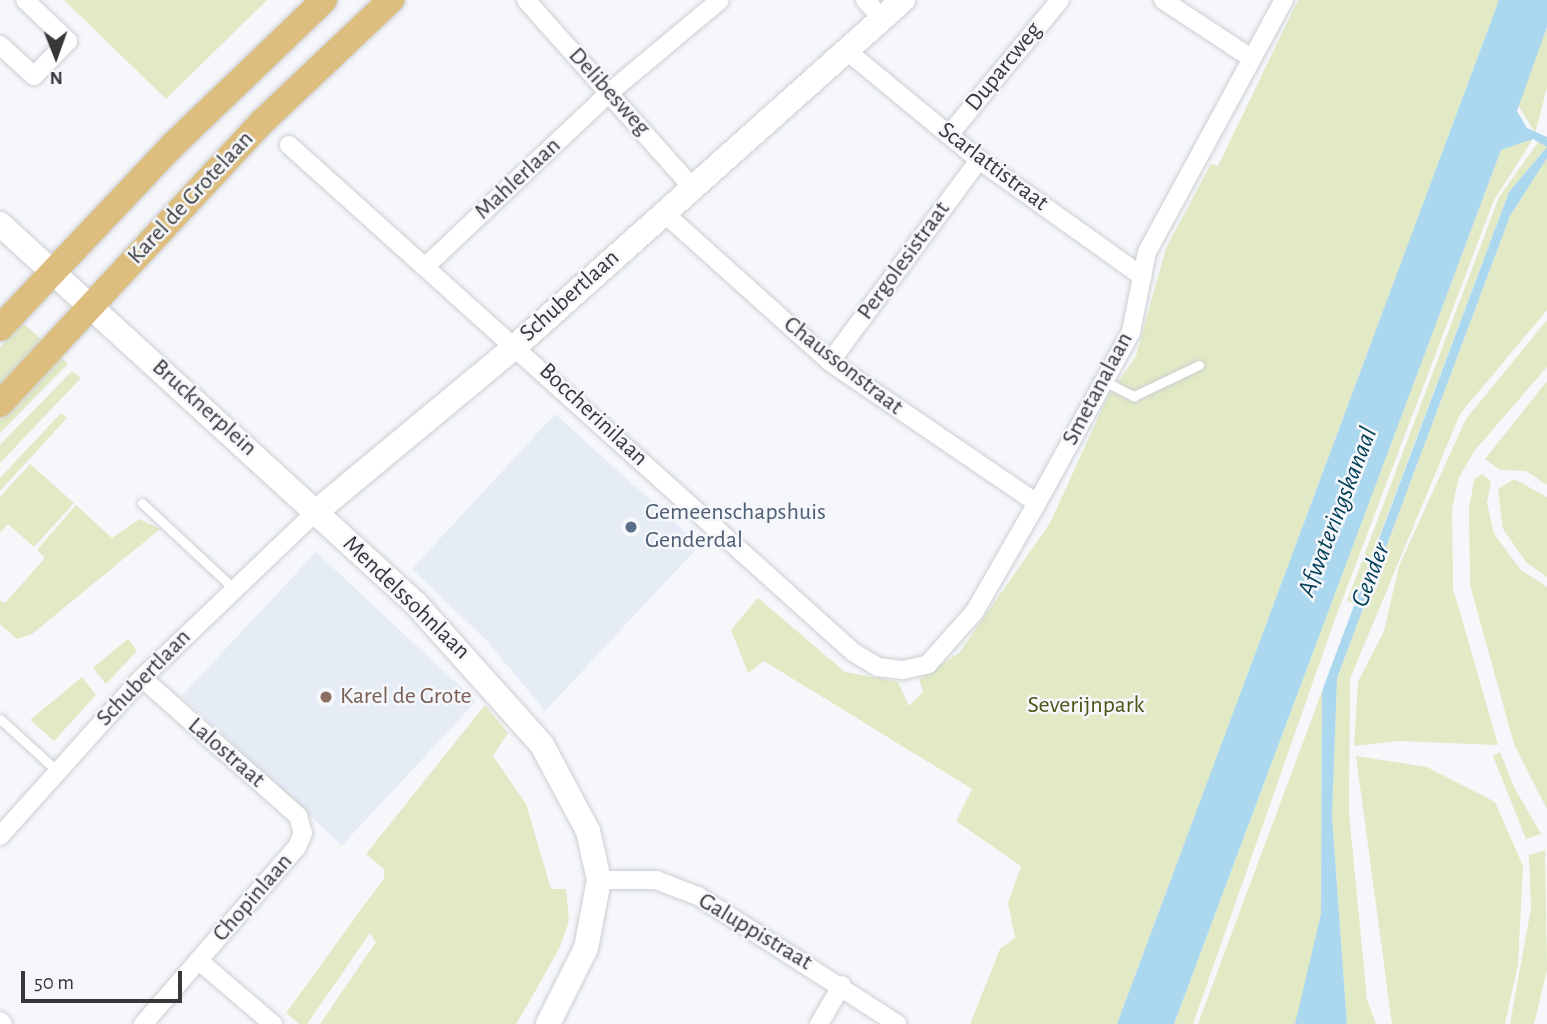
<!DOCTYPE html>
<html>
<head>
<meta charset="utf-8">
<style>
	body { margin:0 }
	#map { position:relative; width:1547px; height:1024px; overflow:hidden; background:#f5f7fb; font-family:"Alegreya Sans",sans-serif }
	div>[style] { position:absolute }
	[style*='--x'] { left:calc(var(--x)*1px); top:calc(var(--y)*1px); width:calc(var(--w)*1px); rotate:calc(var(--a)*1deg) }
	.built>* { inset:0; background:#e5ecf6; transform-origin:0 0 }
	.green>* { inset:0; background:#e1eac4 }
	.water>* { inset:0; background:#abd7ef }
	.roads { filter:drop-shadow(0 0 2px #cccfd2) drop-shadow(0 0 2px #cccfd2) }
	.lane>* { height:9px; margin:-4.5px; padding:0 4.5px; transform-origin:4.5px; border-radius:4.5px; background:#fff }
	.street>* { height:18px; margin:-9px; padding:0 9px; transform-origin:9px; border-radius:9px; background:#fff }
	.secondary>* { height:24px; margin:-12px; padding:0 12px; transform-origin:12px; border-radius:12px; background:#fff }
	.primary>* { height:26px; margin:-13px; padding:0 13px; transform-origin:13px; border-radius:13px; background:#ddbe7f }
	.dots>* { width:19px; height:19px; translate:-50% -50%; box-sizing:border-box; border:4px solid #f5f7fb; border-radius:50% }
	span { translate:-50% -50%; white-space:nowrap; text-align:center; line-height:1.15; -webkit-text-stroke:5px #f5f7fb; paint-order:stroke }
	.street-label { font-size:24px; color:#373839 }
	.service-label { font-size:24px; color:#4e5e75 }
	.left { translate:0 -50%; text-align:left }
	.education-label { font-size:24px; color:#785e54 }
	.park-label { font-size:24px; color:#4b5514 }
	.water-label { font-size:26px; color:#024058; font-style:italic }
	.north { position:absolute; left:21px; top:21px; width:70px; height:70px; -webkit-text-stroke:5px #f5f7fb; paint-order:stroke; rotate:179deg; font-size:19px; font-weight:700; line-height:28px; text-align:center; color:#373839 }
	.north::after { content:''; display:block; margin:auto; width:24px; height:32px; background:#373839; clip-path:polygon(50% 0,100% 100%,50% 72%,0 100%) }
	.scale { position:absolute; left:21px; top:971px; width:161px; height:32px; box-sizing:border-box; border:4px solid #373839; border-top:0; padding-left:9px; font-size:21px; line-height:24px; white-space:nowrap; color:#373839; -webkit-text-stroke:5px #f5f7fb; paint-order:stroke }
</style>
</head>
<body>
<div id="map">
	<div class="built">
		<div style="clip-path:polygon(555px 414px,700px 545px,545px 711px,487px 641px,412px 569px)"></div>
		<div style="left:316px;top:552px;width:219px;height:197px;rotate:43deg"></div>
	</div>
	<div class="green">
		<div style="clip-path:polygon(64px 0,267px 0,166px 99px)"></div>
		<div style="clip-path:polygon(1298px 0,1499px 0,1117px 1024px,970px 1024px,1000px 949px,1015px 938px,1008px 903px,1021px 866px,956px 821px,972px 789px,764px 661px,748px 673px,731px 630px,758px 598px,845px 672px,898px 682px,909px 706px,923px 692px,919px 679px,959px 653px,1050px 523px,1107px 398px,1136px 356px,1166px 248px,1211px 164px,1218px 166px)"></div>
		<div style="clip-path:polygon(1547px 27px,1547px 88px,1535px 133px,1518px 105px)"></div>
		<div style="clip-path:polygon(1523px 139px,1533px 139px,1494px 200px,1335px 619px,1193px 1024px,1174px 1024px,1501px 150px)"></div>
		<div style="clip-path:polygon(1539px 141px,1547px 147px,1509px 192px,1354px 604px,1347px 601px,1499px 197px)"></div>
		<div style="clip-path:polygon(1547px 158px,1547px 310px,1460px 414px,1350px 679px,1349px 813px,1367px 1000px,1376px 1024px,1347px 1024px,1332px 817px,1337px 678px,1510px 216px)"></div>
		<div style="clip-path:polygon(1547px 320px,1547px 367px,1475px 450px,1459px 477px,1452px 508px,1453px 588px,1498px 745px,1398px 741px,1354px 746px,1358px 682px,1384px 631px,1399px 566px,1466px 419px)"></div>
		<div style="clip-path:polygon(22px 322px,44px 342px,0 387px,0 348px)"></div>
		<div style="clip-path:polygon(60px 356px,68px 364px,0 433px,0 420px)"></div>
		<div style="clip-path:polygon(72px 371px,81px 378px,0 463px,0 445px)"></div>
		<div style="clip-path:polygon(1547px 381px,1547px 485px,1526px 471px,1500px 470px,1485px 459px)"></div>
		<div style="clip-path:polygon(61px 413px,67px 418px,0 491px,0 478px)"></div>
		<div style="clip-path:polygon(30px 464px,74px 503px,34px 547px,8px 524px,0 533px,0 497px)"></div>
		<div style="clip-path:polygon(1482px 474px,1491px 482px,1487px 503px,1494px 534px,1521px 570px,1547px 587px,1547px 809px,1514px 744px,1470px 585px,1469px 509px,1474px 480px)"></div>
		<div style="clip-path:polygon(1514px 479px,1547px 497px,1547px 577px,1527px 563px,1503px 529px,1498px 489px)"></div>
		<div style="clip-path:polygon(76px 505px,112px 538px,139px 519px,160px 529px,32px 634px,17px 639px,0 624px,0 600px,5px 603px,45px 558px,37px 550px)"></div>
		<div style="clip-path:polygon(128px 639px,137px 651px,106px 684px,93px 668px)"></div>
		<div style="clip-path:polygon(82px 677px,96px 695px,54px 741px,30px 720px)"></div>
		<div style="clip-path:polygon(1322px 691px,1321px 914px,1300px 1011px,1295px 1024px,1198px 1024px)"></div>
		<div style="clip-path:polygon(485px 705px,508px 733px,493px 756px,526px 804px,551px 889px,566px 889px,569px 921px,560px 947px,524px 1011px,516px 1024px,320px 1024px,376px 942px,370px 933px,307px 1024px,299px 1024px,286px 1013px,384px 878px,384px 869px,366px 854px)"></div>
		<div style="clip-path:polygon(1500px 752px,1515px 789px,1541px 834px,1526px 839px,1493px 756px)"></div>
		<div style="clip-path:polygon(1356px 756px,1427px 767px,1495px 802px,1523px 866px,1518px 964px,1505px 1024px,1392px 1024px)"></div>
		<div style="clip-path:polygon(1545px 850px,1547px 970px,1534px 1024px,1510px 1024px,1531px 908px,1529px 855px)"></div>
	</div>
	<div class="water">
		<div style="clip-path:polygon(1499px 0,1547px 0,1547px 27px,1517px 111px,1527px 128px,1547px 137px,1547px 158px,1510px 216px,1337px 678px,1332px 817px,1347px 1024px,1295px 1024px,1321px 914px,1322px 691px,1509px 192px,1547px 147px,1533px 139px,1501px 150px,1174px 1024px,1117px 1024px)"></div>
	</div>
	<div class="roads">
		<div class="lane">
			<div style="--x:1104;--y:381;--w:34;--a:27"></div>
			<div style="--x:1134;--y:396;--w:72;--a:-25.5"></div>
			<div style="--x:142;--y:503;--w:123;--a:43"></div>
			<div style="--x:0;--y:719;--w:76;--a:42.3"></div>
		</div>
		<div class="street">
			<div style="--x:526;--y:0;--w:249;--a:48.4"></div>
			<div style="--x:865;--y:0;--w:25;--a:47"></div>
			<div style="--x:1163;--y:0;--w:105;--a:33.4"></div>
			<div style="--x:0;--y:45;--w:46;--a:42.4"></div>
			<div style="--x:34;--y:76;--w:49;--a:-45.8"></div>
			<div style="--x:68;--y:41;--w:59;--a:-136.4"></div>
			<div style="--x:847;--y:51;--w:171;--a:39.5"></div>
			<div style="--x:979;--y:160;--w:201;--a:35.5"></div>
			<div style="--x:949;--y:135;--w:175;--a:-50.6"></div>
			<div style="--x:289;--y:145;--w:758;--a:41.95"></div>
			<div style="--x:853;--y:652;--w:29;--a:31"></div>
			<div style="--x:878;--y:667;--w:25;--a:7"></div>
			<div style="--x:903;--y:670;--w:26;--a:-13"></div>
			<div style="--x:928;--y:664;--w:71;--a:-48.4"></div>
			<div style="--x:975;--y:611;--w:125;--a:-60.1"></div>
			<div style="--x:1037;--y:503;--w:195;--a:-61.2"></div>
			<div style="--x:1131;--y:332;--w:82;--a:-78.7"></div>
			<div style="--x:1147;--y:252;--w:287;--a:-61.5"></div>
			<div style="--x:663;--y:212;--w:224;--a:41.9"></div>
			<div style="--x:830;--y:362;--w:250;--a:34.3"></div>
			<div style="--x:426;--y:266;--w:253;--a:-43.4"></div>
			<div style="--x:610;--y:92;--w:143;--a:-39.9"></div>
			<div style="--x:830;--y:362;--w:251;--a:-53.6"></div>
			<div style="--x:142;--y:678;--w:208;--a:41.5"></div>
			<div style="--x:298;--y:816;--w:18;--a:74"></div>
			<div style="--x:303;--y:833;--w:15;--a:113"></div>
			<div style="--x:297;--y:847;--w:235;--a:131"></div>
			<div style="--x:0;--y:836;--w:212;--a:-48.1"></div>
			<div style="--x:142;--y:678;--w:242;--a:-43.7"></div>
			<div style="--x:599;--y:880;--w:57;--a:0"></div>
			<div style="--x:656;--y:880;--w:45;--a:20.9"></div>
			<div style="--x:698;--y:896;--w:237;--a:32.7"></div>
			<div style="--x:198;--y:960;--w:99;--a:40.5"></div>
			<div style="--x:0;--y:1021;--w:4;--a:45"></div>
			<div style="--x:819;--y:1024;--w:45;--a:-59.5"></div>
		</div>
		<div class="secondary">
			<div style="--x:0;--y:224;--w:563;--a:42.41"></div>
			<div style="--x:416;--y:604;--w:189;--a:48.2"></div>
			<div style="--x:542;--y:745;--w:98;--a:61.9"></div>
			<div style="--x:588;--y:831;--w:50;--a:77.3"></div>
			<div style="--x:599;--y:880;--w:69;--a:100.8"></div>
			<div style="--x:586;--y:948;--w:85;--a:116.6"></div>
			<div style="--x:317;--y:511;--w:260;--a:-39.7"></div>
			<div style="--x:517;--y:345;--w:518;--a:-41.79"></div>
		</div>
		<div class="primary">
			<div style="--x:0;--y:328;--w:252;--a:-46.6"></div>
			<div style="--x:173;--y:145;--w:209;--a:-43.8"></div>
			<div style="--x:0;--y:404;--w:385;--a:-47.1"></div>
			<div style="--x:262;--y:122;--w:178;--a:-43.4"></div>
		</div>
	</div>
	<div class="dots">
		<div style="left:631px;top:527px;background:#5c6f8a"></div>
		<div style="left:326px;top:697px;background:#8d6e63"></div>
	</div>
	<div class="street-label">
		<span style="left:1004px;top:67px;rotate:-51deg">Duparcweg</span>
		<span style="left:609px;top:92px;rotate:48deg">Delibesweg</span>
		<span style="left:993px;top:167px;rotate:37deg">Scarlattistraat</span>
		<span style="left:518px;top:179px;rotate:-43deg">Mahlerlaan</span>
		<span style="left:191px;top:198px;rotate:-47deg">Karel de Grotelaan</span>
		<span style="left:904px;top:261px;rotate:-54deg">Pergolesistraat</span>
		<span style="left:570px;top:296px;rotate:-42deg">Schubertlaan</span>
		<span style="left:843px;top:366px;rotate:38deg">Chaussonstraat</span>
		<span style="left:1098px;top:389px;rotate:-62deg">Smetanalaan</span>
		<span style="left:204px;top:408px;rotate:42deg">Brucknerplein</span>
		<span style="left:593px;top:415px;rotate:43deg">Boccherinilaan</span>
		<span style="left:406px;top:598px;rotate:44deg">Mendelssohnlaan</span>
		<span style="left:144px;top:678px;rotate:-46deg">Schubertlaan</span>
		<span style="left:226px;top:753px;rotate:41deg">Lalostraat</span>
		<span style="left:253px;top:898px;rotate:-49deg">Chopinlaan</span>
		<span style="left:755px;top:932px;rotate:31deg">Galuppistraat</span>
	</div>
	<div class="service-label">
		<span class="left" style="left:645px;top:527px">Gemeenschapshuis<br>Genderdal</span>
	</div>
	<div class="education-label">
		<span class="left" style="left:340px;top:697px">Karel de Grote</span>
	</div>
	<div class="park-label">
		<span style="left:1086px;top:706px">Severijnpark</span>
	</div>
	<div class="water-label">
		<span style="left:1338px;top:512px;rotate:-69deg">Afwateringskanaal</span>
		<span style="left:1371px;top:575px;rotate:-69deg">Gender</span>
	</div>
	<div class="north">N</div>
	<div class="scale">50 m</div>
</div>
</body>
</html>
